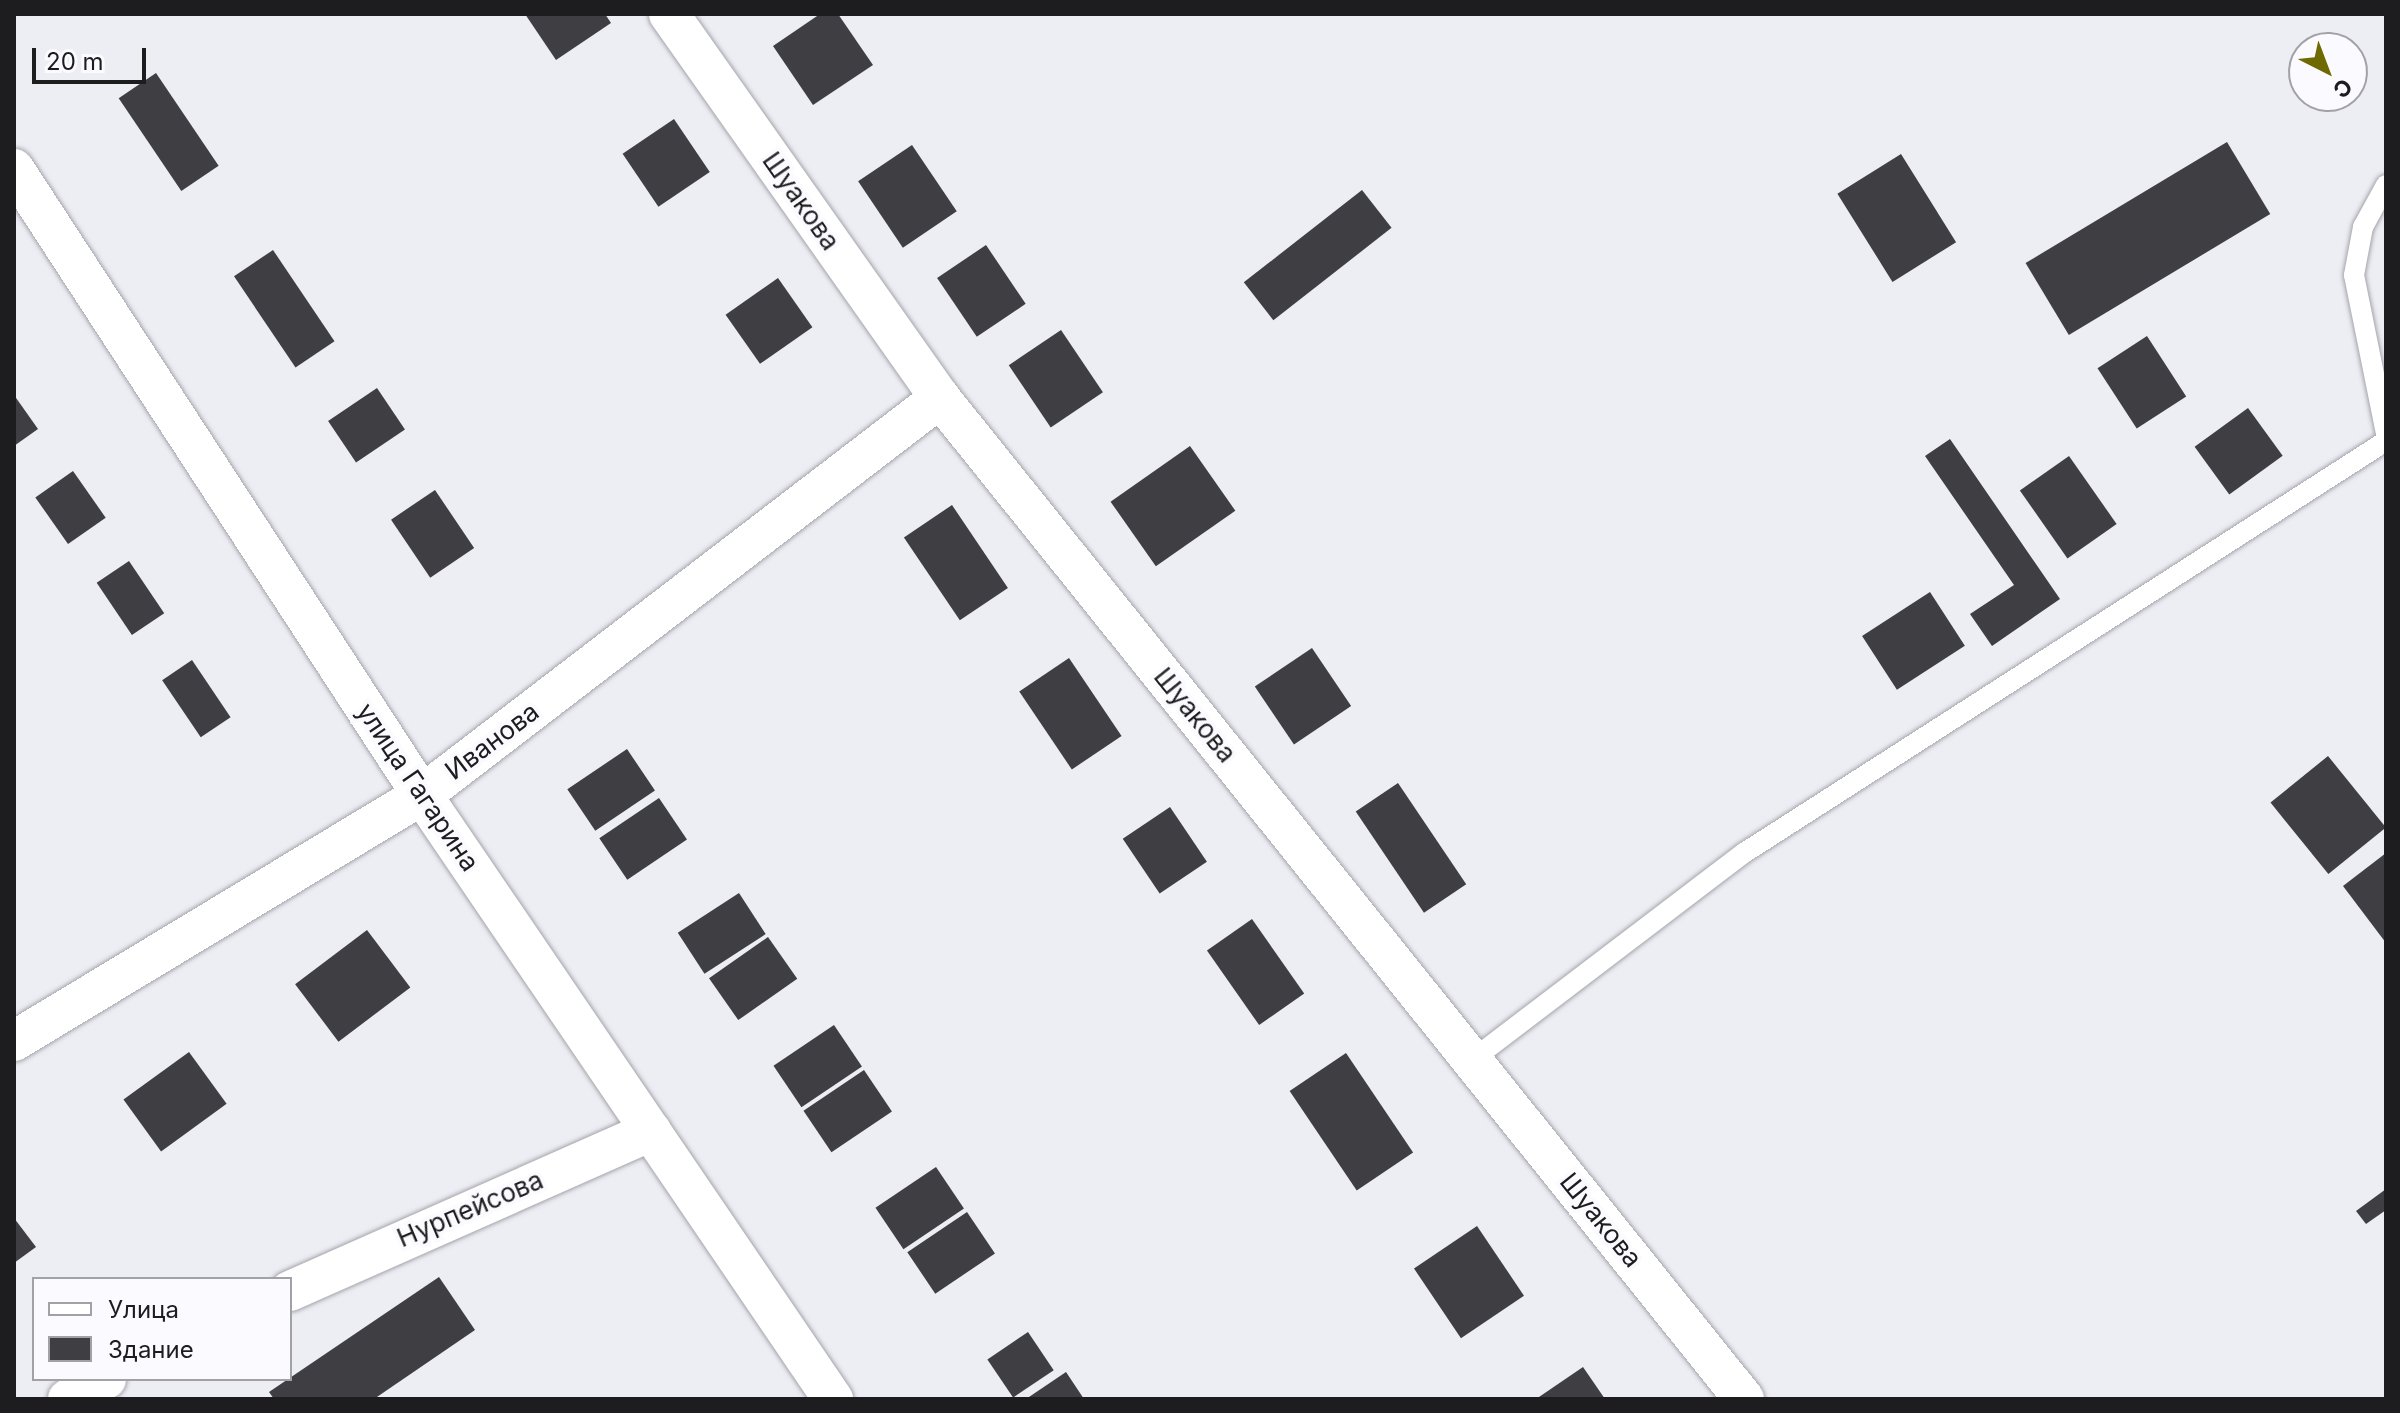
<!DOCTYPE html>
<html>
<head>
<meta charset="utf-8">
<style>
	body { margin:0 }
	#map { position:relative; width:2400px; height:1413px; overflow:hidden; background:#ededf4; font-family:Inter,sans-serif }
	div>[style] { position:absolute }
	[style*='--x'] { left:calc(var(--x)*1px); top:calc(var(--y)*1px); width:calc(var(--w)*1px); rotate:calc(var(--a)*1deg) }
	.building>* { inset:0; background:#3e3e43; transform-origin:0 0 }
	.roads { filter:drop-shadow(0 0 2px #a4a4ab) drop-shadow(0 0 2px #a4a4ab) }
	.service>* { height:20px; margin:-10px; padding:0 10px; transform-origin:10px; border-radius:10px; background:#fff }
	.minor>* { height:40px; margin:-20px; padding:0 20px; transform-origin:20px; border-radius:20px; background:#fff }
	span { translate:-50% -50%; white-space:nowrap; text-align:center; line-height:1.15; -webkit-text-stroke:8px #fbfbff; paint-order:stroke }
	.street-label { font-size:26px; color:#1d1d20 }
	.frame { position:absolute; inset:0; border:16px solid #1d1d20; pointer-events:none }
	.legend { position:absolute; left:32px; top:1277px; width:260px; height:104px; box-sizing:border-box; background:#fbfbff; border:2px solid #a2a2a6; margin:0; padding:10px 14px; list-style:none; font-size:24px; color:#1d1d20 }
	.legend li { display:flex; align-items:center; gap:16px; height:40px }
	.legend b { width:40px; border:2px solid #a2a2a6 }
	.north { position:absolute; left:2288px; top:32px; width:80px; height:80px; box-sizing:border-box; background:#fbfbff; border:2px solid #a2a2a6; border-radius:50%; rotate:138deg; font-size:22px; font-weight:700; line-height:32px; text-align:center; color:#1d1d20 }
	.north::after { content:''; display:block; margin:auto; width:28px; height:36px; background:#6f6901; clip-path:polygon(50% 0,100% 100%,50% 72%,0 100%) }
	.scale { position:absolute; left:32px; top:48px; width:114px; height:36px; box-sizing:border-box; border:4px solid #1d1d20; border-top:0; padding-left:10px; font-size:24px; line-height:28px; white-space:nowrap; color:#1d1d20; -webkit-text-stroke:6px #fbfbff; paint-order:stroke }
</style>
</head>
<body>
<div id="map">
	<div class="building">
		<div style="clip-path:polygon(525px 14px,605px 14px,611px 23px,556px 60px)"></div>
		<div style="clip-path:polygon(820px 14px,838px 14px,873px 65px,813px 105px,773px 46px)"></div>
		<div style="left:156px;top:73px;width:112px;height:45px;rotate:56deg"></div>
		<div style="left:674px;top:119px;width:64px;height:62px;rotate:56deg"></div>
		<div style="left:2227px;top:142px;width:84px;height:235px;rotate:59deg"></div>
		<div style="left:912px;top:145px;width:80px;height:65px;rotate:56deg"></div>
		<div style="left:1901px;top:154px;width:104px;height:75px;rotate:58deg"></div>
		<div style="left:1362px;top:190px;width:48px;height:150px;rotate:52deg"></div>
		<div style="left:986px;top:245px;width:71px;height:59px;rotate:56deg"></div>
		<div style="left:273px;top:250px;width:110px;height:47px;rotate:56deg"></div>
		<div style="left:778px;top:278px;width:60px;height:64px;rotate:55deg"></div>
		<div style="left:1061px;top:330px;width:75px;height:63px;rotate:56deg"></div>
		<div style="left:2147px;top:336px;width:72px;height:59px;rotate:57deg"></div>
		<div style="left:377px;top:388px;width:50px;height:59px;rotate:56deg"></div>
		<div style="clip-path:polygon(14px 395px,38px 429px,14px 446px)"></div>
		<div style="left:2248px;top:408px;width:59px;height:66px;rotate:54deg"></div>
		<div style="clip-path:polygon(1950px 439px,2060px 599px,1992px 646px,1970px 614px,2014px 585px,1925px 456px)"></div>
		<div style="left:1190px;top:446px;width:79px;height:97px;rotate:55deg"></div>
		<div style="left:2069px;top:456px;width:83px;height:60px;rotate:55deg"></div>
		<div style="left:73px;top:471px;width:57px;height:46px;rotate:55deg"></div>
		<div style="left:435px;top:490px;width:70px;height:53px;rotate:56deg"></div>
		<div style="left:952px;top:505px;width:100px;height:58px;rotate:56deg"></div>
		<div style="left:129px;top:561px;width:63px;height:39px;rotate:56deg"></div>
		<div style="left:1930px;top:592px;width:64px;height:81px;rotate:57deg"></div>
		<div style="left:1312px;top:648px;width:70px;height:69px;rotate:56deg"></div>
		<div style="left:1069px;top:658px;width:94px;height:60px;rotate:56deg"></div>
		<div style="left:192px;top:660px;width:69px;height:36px;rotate:56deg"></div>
		<div style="left:627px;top:749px;width:50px;height:72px;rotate:56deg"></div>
		<div style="left:2328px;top:756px;width:92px;height:74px;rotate:51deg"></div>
		<div style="left:1398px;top:783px;width:122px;height:51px;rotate:56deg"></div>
		<div style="left:659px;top:798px;width:50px;height:72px;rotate:56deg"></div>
		<div style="left:1170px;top:807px;width:66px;height:57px;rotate:56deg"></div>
		<div style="clip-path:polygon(2386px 853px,2386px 943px,2343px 886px)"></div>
		<div style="left:739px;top:893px;width:49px;height:73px;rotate:57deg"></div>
		<div style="left:1252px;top:919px;width:91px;height:55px;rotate:55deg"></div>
		<div style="left:367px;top:930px;width:72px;height:90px;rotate:53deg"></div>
		<div style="left:768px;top:937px;width:51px;height:72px;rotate:55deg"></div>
		<div style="left:834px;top:1025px;width:50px;height:73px;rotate:56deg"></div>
		<div style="left:189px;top:1052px;width:64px;height:81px;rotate:54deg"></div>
		<div style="left:1346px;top:1053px;width:120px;height:68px;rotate:56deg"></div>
		<div style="left:864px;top:1070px;width:50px;height:73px;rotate:56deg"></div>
		<div style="left:936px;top:1167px;width:50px;height:73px;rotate:56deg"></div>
		<div style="clip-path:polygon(2386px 1189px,2386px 1210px,2366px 1224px,2356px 1211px)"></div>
		<div style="left:967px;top:1212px;width:50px;height:72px;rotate:56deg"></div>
		<div style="clip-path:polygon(14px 1218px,36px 1247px,14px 1263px)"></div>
		<div style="left:1477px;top:1226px;width:84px;height:76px;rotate:56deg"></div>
		<div style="clip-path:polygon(439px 1277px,475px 1330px,374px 1399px,274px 1399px,269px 1392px)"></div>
		<div style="left:1028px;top:1332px;width:46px;height:49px;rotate:56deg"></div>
		<div style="clip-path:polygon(1583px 1367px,1605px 1399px,1536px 1399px)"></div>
		<div style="clip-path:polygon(1066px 1372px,1084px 1399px,1026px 1399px)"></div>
	</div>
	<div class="roads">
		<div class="service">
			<div style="--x:2386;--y:185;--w:48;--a:118.7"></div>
			<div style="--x:2363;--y:227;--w:49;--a:100.6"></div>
			<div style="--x:2354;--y:275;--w:161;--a:78.6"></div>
			<div style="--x:1472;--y:1060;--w:342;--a:-37.3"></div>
			<div style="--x:1744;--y:853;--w:763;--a:-32.69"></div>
		</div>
		<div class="minor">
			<div style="--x:669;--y:14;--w:470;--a:54.8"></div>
			<div style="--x:940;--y:398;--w:1284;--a:51.23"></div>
			<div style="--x:14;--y:169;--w:747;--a:56.91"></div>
			<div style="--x:422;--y:795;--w:731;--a:55.77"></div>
			<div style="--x:14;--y:1041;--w:476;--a:-31.1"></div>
			<div style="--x:422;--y:795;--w:653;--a:-37.47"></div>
			<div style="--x:290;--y:1291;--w:395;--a:-23.9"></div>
			<div style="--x:68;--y:1399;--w:43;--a:-27.8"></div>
		</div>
	</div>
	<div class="street-label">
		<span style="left:801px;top:201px;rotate:55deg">Шуакова</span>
		<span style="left:1195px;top:715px;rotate:51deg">Шуакова</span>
		<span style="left:492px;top:741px;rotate:-37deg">Иванова</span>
		<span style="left:418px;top:787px;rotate:56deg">улица Гагарина</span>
		<span style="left:470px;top:1209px;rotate:-23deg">Нурпейсова</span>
		<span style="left:1601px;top:1220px;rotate:51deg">Шуакова</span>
	</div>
	<div class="frame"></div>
	<ul class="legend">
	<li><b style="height:10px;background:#fff"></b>Улица</li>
	<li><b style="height:22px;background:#3e3e43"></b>Здание</li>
	</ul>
	<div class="north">С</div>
	<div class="scale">20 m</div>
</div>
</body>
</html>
